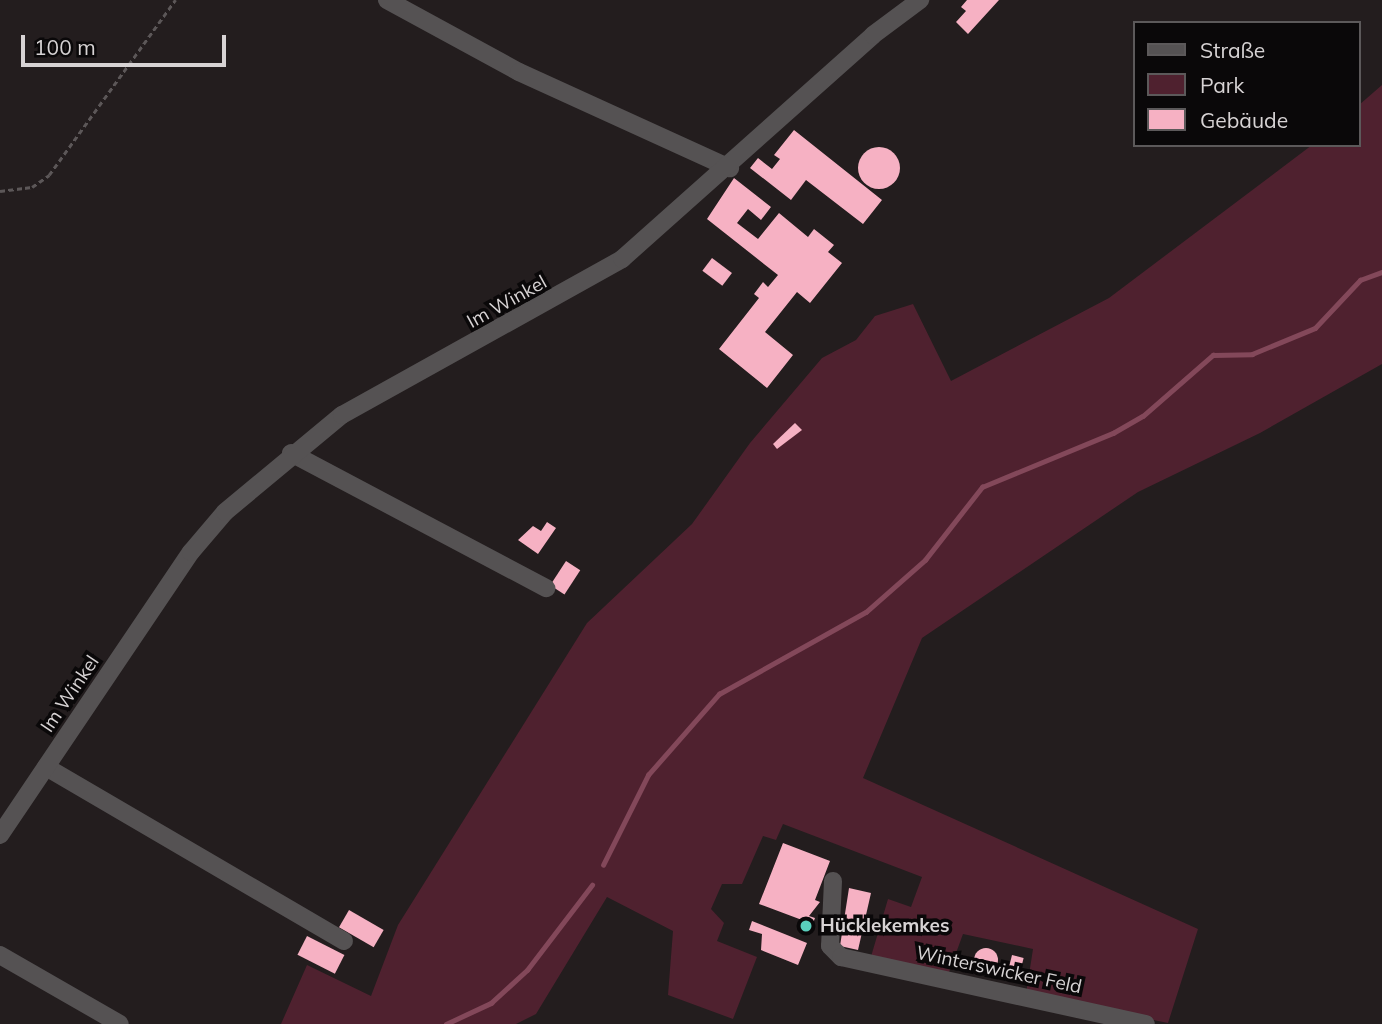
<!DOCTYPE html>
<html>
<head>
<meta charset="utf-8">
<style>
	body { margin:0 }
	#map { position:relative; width:1382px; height:1024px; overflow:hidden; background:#231d1e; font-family:Mulish,sans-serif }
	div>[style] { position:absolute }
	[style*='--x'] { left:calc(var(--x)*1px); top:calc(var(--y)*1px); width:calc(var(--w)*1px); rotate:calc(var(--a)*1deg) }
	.green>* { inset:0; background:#4f212f }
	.stream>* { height:4.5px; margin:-2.25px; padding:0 2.25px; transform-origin:2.25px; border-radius:2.25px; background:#83485a }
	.building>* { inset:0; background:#f6b1c3; transform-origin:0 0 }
	.round { border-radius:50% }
	.path>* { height:2.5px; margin-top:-1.25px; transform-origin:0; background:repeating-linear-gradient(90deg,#5c5758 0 5px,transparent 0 8.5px) }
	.minor>* { height:18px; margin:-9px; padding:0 9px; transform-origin:9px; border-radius:9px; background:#555253 }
	.dots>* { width:19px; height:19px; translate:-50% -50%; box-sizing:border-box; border:4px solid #0a0809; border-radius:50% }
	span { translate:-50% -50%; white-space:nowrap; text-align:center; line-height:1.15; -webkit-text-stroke:7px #0a0809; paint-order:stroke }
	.street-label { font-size:19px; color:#d7d3d4 }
	.poi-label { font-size:19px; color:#d7d3d4; font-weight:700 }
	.left { translate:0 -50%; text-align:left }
	.legend { position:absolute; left:1133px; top:21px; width:228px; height:126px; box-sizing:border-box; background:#0a0809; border:2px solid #5c595a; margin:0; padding:9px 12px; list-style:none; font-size:21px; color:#d7d3d4 }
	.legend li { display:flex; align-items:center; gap:14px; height:35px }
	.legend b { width:35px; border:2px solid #5c595a }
	.scale { position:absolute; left:21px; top:35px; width:205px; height:32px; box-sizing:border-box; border:4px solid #d7d3d4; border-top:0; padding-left:9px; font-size:21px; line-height:24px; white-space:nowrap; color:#d7d3d4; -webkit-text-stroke:5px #0a0809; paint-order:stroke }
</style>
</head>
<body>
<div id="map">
	<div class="green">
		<div style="clip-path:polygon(1382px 85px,1382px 364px,1260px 433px,1138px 492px,922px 638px,863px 778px,1198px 929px,1168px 1023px,1026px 994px,1033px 949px,963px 934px,948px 975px,870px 960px,888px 899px,911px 907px,922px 877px,783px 824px,776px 840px,763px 836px,742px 884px,722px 884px,711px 909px,724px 923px,717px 941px,757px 957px,733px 1019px,668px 995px,673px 931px,607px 897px,536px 1014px,516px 1024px,281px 1024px,307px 965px,371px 996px,398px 925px,587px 623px,692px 524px,750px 443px,822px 358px,856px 340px,875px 316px,913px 304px,951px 381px,1109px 298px,1312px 145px,1359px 145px,1359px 105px)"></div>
	</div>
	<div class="stream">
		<div style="--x:603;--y:865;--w:101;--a:-63.4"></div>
		<div style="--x:648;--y:775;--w:108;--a:-48.8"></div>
		<div style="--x:719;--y:694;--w:168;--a:-29.2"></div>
		<div style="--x:866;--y:612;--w:79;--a:-41.4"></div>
		<div style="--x:925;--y:560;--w:93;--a:-52"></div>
		<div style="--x:982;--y:487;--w:142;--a:-22.4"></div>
		<div style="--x:1113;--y:433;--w:34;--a:-30"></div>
		<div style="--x:1143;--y:416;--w:93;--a:-41.1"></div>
		<div style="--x:1213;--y:355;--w:39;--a:-1"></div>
		<div style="--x:1252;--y:354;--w:68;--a:-22.4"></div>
		<div style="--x:1315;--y:328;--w:66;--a:-46.8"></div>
		<div style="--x:1360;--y:280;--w:23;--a:-20"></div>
		<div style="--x:446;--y:1024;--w:50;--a:-25"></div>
		<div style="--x:491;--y:1003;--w:49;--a:-42.5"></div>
		<div style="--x:527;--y:970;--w:107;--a:-52.6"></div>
	</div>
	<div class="building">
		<div style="clip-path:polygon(967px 0,999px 0,968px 34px,956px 22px,966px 11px,961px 7px)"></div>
		<div style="clip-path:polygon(794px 130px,882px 200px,863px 224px,806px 180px,791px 200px,750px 168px,758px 158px,772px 169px,780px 159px,774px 155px)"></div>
		<div class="round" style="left:858px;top:147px;width:42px;height:42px"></div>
		<div style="clip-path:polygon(734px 178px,771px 207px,761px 220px,748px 209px,737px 223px,758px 239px,779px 213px,808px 237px,814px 229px,834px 245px,828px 252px,842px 263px,810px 303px,797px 292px,765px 332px,793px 355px,767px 388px,719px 349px,759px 298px,754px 294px,763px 282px,768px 287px,778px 275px,707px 219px)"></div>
		<div style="left:712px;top:258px;width:25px;height:16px;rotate:37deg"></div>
		<div style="clip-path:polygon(795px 423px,802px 430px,777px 449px,773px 444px)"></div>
		<div style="clip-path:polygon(547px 522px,556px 528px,538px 554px,518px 540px,533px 526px,541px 531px)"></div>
		<div style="left:566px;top:561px;width:17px;height:29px;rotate:33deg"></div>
		<div style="clip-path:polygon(783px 843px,830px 861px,815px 900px,820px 902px,809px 916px,815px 918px,809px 934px,798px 929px,802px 920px,759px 904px)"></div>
		<div style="clip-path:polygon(849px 888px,871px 893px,858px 950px,840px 946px)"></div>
		<div style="left:349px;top:910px;width:40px;height:20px;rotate:30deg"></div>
		<div style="clip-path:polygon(752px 921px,807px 943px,798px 965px,761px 950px,762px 934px,749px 930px)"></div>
		<div style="left:307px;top:936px;width:42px;height:21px;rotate:27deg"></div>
		<div class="round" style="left:974px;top:948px;width:24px;height:24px"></div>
		<div style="left:1012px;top:955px;width:12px;height:18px;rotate:14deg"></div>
	</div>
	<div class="path">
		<div style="--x:0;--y:191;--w:32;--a:-7"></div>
		<div style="--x:32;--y:187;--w:21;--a:-35"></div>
		<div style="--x:49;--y:175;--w:216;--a:-54.2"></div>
	</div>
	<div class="minor">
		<div style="--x:387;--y:0;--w:150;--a:28.6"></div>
		<div style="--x:519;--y:72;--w:232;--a:24.5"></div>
		<div style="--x:291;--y:453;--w:289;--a:27.9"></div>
		<div style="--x:46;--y:767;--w:345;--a:30.3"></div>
		<div style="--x:0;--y:835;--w:341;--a:-56"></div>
		<div style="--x:191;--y:552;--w:52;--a:-49.6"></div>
		<div style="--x:225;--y:512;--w:152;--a:-39.7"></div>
		<div style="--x:342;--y:415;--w:321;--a:-29.1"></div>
		<div style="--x:622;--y:259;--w:336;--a:-41.7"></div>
		<div style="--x:873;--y:35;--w:59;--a:-36.7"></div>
		<div style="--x:833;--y:881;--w:65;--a:92.6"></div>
		<div style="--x:830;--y:946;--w:16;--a:45"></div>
		<div style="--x:841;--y:957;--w:312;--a:12.4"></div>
		<div style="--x:0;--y:955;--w:138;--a:29.9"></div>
	</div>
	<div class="dots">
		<div style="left:806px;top:926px;background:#5acebc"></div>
	</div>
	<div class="street-label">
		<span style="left:507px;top:302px;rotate:-29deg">Im Winkel</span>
		<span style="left:70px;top:694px;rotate:-56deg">Im Winkel</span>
		<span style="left:999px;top:970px;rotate:12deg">Winterswicker Feld</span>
	</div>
	<div class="poi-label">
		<span class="left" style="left:820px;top:926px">Hücklekemkes</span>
	</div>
	<ul class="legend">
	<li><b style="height:9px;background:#555253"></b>Straße</li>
	<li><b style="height:19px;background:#4f212f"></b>Park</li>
	<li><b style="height:19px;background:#f6b1c3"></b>Gebäude</li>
	</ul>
	<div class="scale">100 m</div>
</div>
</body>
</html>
